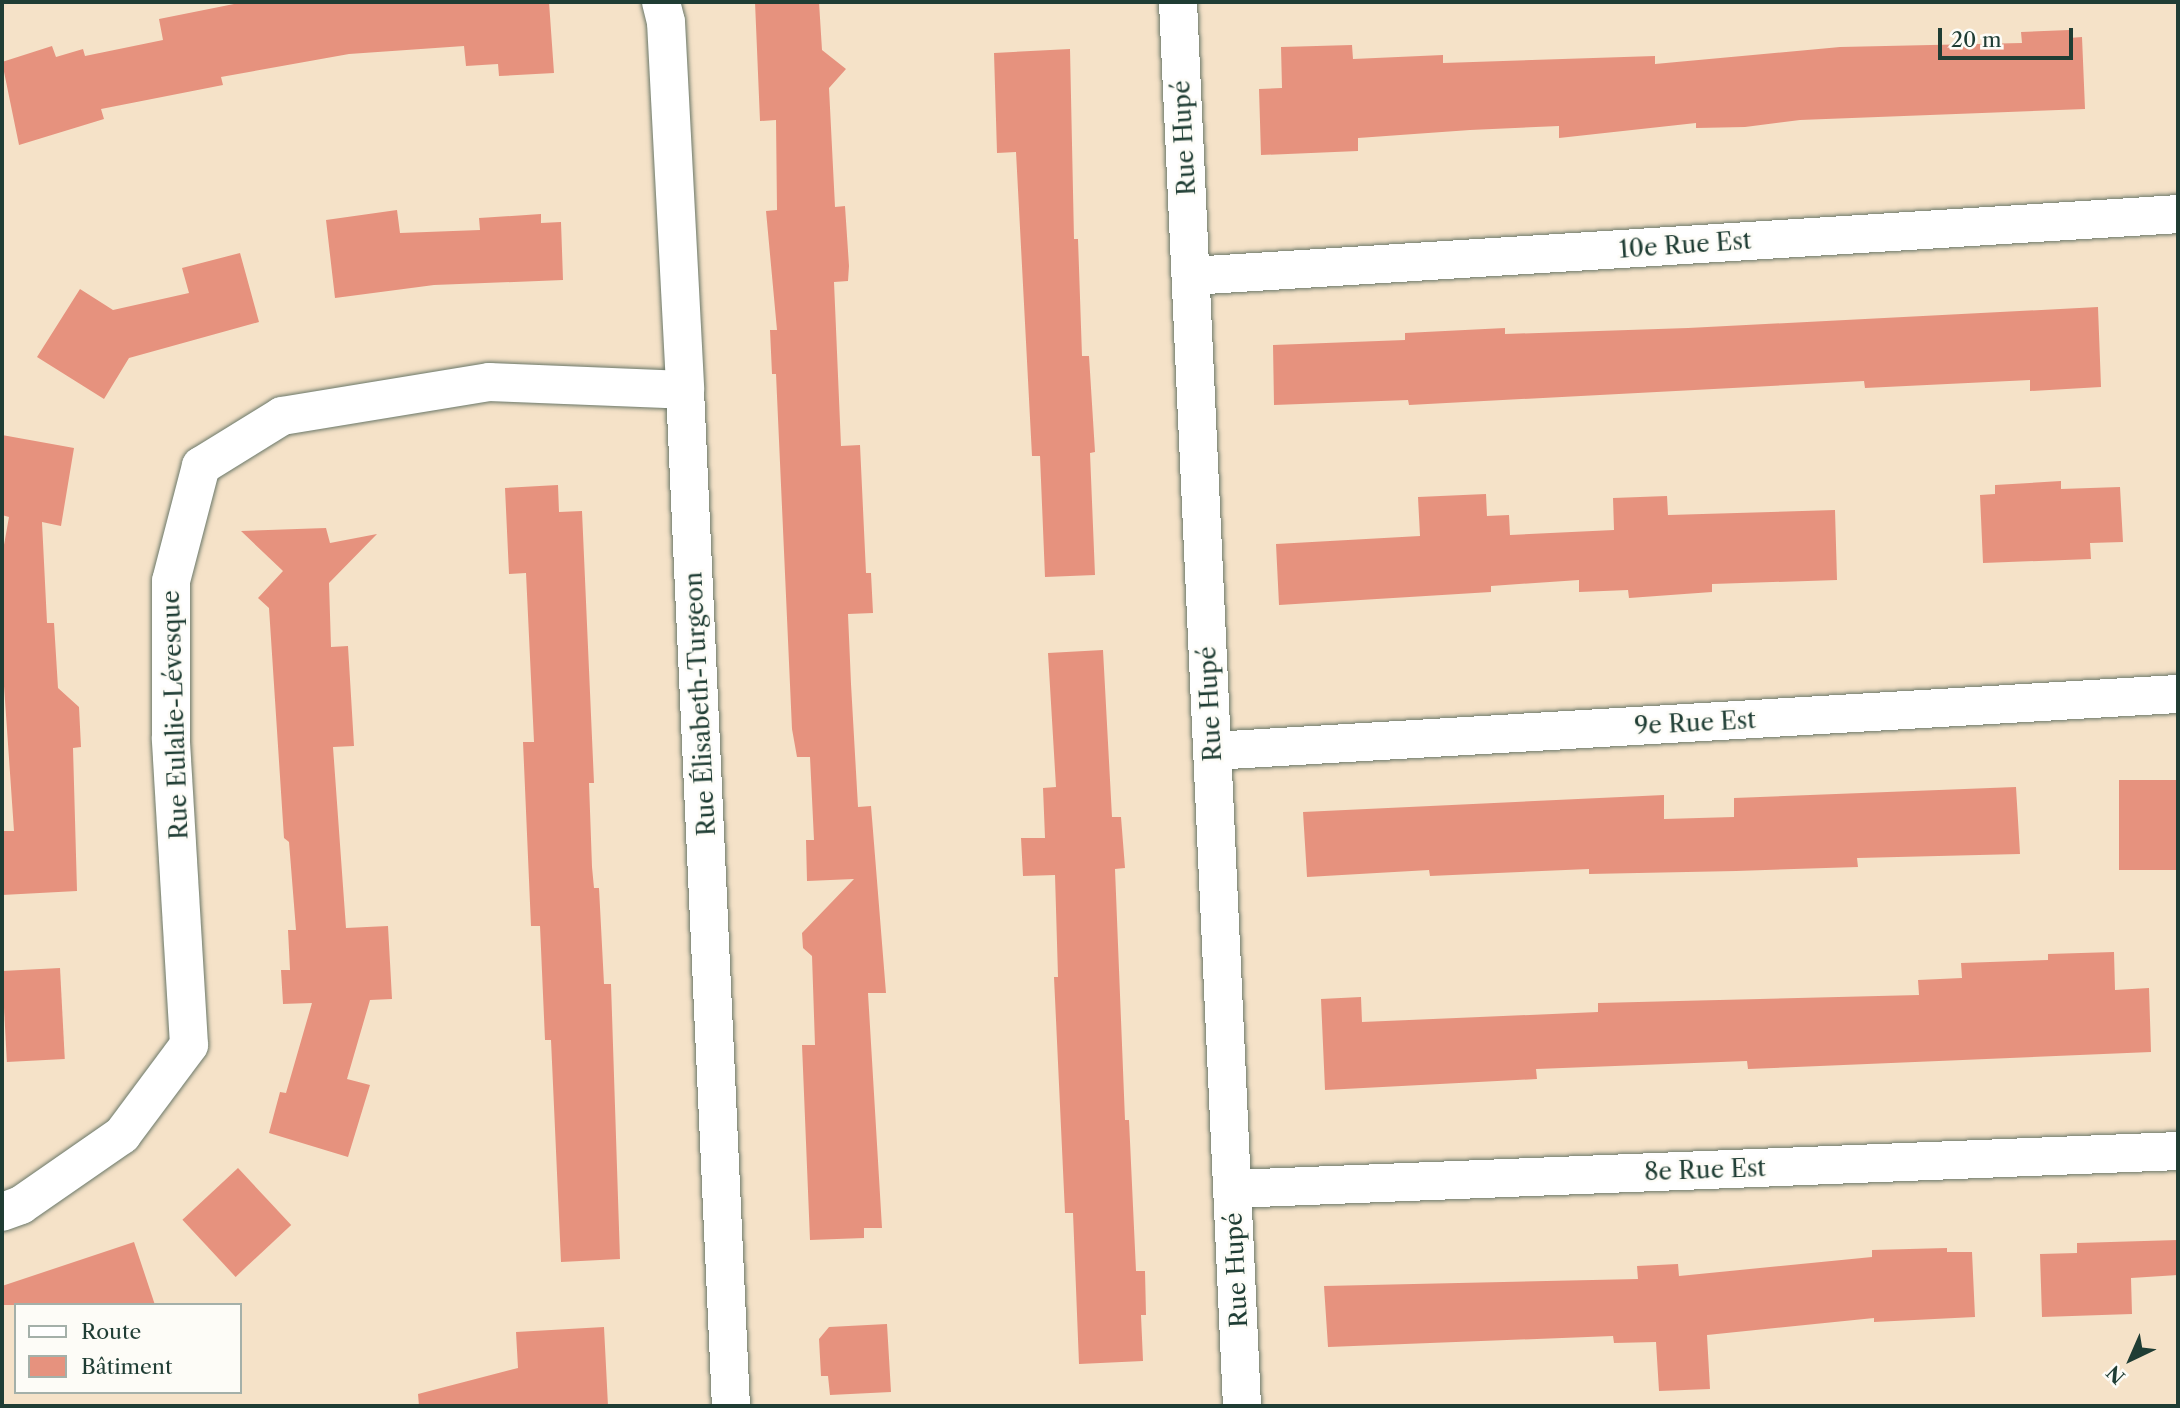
<!DOCTYPE html>
<html>
<head>
<meta charset="utf-8">
<style>
	body { margin:0 }
	#map { position:relative; width:2180px; height:1408px; overflow:hidden; background:#f5e2c8; font-family:"Libre Caslon Text",serif }
	div>[style] { position:absolute }
	[style*='--x'] { left:calc(var(--x)*1px); top:calc(var(--y)*1px); width:calc(var(--w)*1px); rotate:calc(var(--a)*1deg) }
	.building>* { inset:0; background:#e6927e; transform-origin:0 0 }
	.roads { filter:drop-shadow(0 0 2px #6a7768) drop-shadow(0 0 2px #6a7768) }
	.minor>* { height:38px; margin:-19px; padding:0 19px; transform-origin:19px; border-radius:19px; background:#fff }
	span { translate:-50% -50%; white-space:nowrap; text-align:center; line-height:1.15; -webkit-text-stroke:5px #fdfcf7; paint-order:stroke }
	.street-label { font-size:24px; color:#1f3d34 }
	.frame { position:absolute; inset:0; border:4px solid #1f3d34; pointer-events:none }
	.legend { position:absolute; left:14px; top:1303px; width:228px; height:91px; box-sizing:border-box; background:#fdfcf7; border:2px solid #a4b0a9; margin:0; padding:9px 12px; list-style:none; font-size:21px; color:#1f3d34 }
	.legend li { display:flex; align-items:center; gap:14px; height:35px }
	.legend b { width:35px; border:2px solid #a4b0a9 }
	.north { position:absolute; left:2096px; top:1324px; width:70px; height:70px; -webkit-text-stroke:5px #fdfcf7; paint-order:stroke; rotate:224deg; font-size:19px; font-weight:700; line-height:28px; text-align:center; color:#1f3d34 }
	.north::after { content:''; display:block; margin:auto; width:24px; height:32px; background:#1f3d34; clip-path:polygon(50% 0,100% 100%,50% 72%,0 100%) }
	.scale { position:absolute; left:1938px; top:28px; width:135px; height:32px; box-sizing:border-box; border:4px solid #1f3d34; border-top:0; padding-left:9px; font-size:21px; line-height:24px; white-space:nowrap; color:#1f3d34; -webkit-text-stroke:5px #fdfcf7; paint-order:stroke }
</style>
</head>
<body>
<div id="map">
	<div class="building">
		<div style="clip-path:polygon(244px 2px,549px 2px,554px 73px,499px 76px,498px 64px,466px 66px,464px 46px,349px 54px,221px 77px,223px 85px,101px 109px,104px 119px,19px 145px,2px 62px,52px 46px,56px 57px,83px 49px,85px 56px,163px 40px,159px 19px)"></div>
		<div style="clip-path:polygon(755px 2px,819px 2px,822px 50px,846px 69px,829px 88px,835px 207px,845px 206px,849px 266px,848px 281px,834px 282px,841px 446px,860px 445px,866px 573px,871px 573px,873px 613px,848px 614px,851px 684px,858px 807px,871px 806px,886px 993px,868px 993px,882px 1228px,864px 1228px,864px 1238px,810px 1240px,802px 1045px,815px 1045px,812px 956px,803px 948px,802px 933px,854px 879px,807px 881px,806px 840px,814px 840px,810px 757px,797px 757px,792px 729px,776px 374px,772px 374px,770px 330px,777px 330px,766px 211px,777px 210px,776px 120px,760px 121px)"></div>
		<div style="clip-path:polygon(2069px 30px,2069px 38px,2082px 37px,2085px 109px,1800px 120px,1745px 127px,1696px 128px,1696px 123px,1559px 138px,1559px 126px,1470px 130px,1358px 138px,1358px 151px,1261px 155px,1259px 89px,1282px 88px,1281px 47px,1352px 45px,1353px 59px,1443px 55px,1443px 63px,1655px 56px,1655px 64px,1840px 47px,2022px 43px,2021px 32px)"></div>
		<div style="clip-path:polygon(1070px 49px,1074px 239px,1078px 239px,1082px 356px,1089px 356px,1095px 452px,1090px 453px,1095px 575px,1045px 577px,1040px 456px,1032px 456px,1016px 152px,997px 153px,994px 53px)"></div>
		<div style="clip-path:polygon(397px 210px,400px 233px,480px 230px,479px 218px,541px 214px,541px 223px,561px 222px,563px 280px,434px 285px,335px 298px,326px 220px)"></div>
		<div style="clip-path:polygon(240px 253px,259px 322px,129px 358px,104px 399px,37px 357px,80px 289px,113px 310px,189px 293px,182px 268px)"></div>
		<div style="clip-path:polygon(2098px 307px,2101px 387px,2030px 391px,2030px 380px,1865px 388px,1864px 381px,1409px 405px,1408px 400px,1274px 405px,1273px 345px,1405px 340px,1405px 333px,1505px 328px,1505px 334px,1688px 328px)"></div>
		<div style="clip-path:polygon(2px 435px,74px 448px,61px 526px,42px 522px,47px 623px,54px 623px,58px 688px,79px 707px,81px 747px,73px 748px,77px 891px,2px 895px,2px 831px,14px 831px,2px 657px,2px 556px,9px 517px,2px 515px)"></div>
		<div style="clip-path:polygon(2061px 481px,2061px 489px,2120px 487px,2123px 542px,2090px 543px,2091px 559px,1983px 563px,1980px 495px,1995px 494px,1995px 485px)"></div>
		<div style="clip-path:polygon(558px 485px,559px 512px,582px 511px,594px 783px,589px 783px,592px 867px,594px 888px,599px 888px,604px 984px,611px 984px,620px 1259px,561px 1262px,551px 1040px,545px 1040px,540px 926px,531px 926px,523px 742px,534px 742px,526px 573px,509px 574px,505px 488px)"></div>
		<div style="clip-path:polygon(1486px 494px,1487px 516px,1509px 515px,1510px 535px,1614px 530px,1613px 498px,1667px 496px,1668px 515px,1835px 510px,1837px 580px,1712px 584px,1712px 592px,1629px 598px,1628px 590px,1579px 592px,1579px 580px,1491px 586px,1491px 592px,1279px 605px,1276px 544px,1420px 536px,1418px 497px)"></div>
		<div style="clip-path:polygon(326px 528px,330px 543px,377px 534px,329px 583px,331px 647px,348px 646px,354px 746px,333px 747px,346px 928px,388px 926px,392px 999px,370px 1000px,347px 1079px,370px 1085px,348px 1157px,269px 1133px,280px 1092px,286px 1093px,312px 1003px,283px 1004px,281px 970px,290px 970px,288px 930px,296px 930px,289px 842px,284px 838px,269px 608px,258px 598px,283px 571px,241px 531px)"></div>
		<div style="clip-path:polygon(1103px 650px,1112px 817px,1121px 817px,1125px 868px,1115px 869px,1125px 1120px,1129px 1120px,1136px 1271px,1145px 1271px,1146px 1315px,1141px 1315px,1143px 1361px,1079px 1364px,1073px 1213px,1065px 1213px,1054px 977px,1058px 977px,1055px 875px,1023px 876px,1021px 838px,1045px 838px,1043px 788px,1056px 787px,1048px 653px)"></div>
		<div style="left:2178px;top:780px;width:90px;height:59px;rotate:90deg"></div>
		<div style="clip-path:polygon(2016px 787px,2020px 854px,1857px 858px,1858px 867px,1736px 871px,1589px 874px,1589px 869px,1430px 876px,1429px 870px,1307px 877px,1303px 812px,1664px 795px,1664px 819px,1734px 817px,1734px 798px)"></div>
		<div style="clip-path:polygon(2114px 952px,2115px 990px,2149px 988px,2151px 1052px,1748px 1069px,1747px 1061px,1536px 1069px,1537px 1079px,1325px 1090px,1321px 999px,1361px 997px,1362px 1022px,1598px 1012px,1598px 1003px,1919px 995px,1918px 980px,1962px 978px,1961px 963px,2048px 960px,2048px 954px)"></div>
		<div style="left:60px;top:968px;width:91px;height:58px;rotate:87deg"></div>
		<div style="left:238px;top:1168px;width:78px;height:76px;rotate:47deg"></div>
		<div style="clip-path:polygon(2178px 1240px,2178px 1275px,2131px 1278px,2132px 1314px,2042px 1317px,2040px 1254px,2077px 1253px,2077px 1243px)"></div>
		<div style="clip-path:polygon(134px 1242px,155px 1305px,2px 1305px,2px 1286px)"></div>
		<div style="clip-path:polygon(1947px 1248px,1947px 1252px,1972px 1252px,1975px 1317px,1874px 1322px,1874px 1318px,1707px 1335px,1710px 1389px,1659px 1391px,1656px 1342px,1614px 1343px,1613px 1336px,1328px 1347px,1324px 1286px,1638px 1279px,1637px 1266px,1678px 1264px,1679px 1276px,1872px 1257px,1872px 1250px)"></div>
		<div style="clip-path:polygon(887px 1324px,891px 1392px,830px 1395px,828px 1376px,821px 1376px,819px 1339px,829px 1327px)"></div>
		<div style="clip-path:polygon(604px 1327px,608px 1406px,419px 1406px,418px 1394px,518px 1368px,516px 1332px)"></div>
	</div>
	<div class="roads">
		<div class="minor">
			<div style="--x:661;--y:2;--w:21;--a:76"></div>
			<div style="--x:666;--y:22;--w:368;--a:87"></div>
			<div style="--x:685;--y:390;--w:1017;--a:87.41"></div>
			<div style="--x:1178;--y:2;--w:1405;--a:87.39"></div>
			<div style="--x:1191;--y:276;--w:989;--a:-3.59"></div>
			<div style="--x:1212;--y:751;--w:968;--a:-3.38"></div>
			<div style="--x:1233;--y:1189;--w:946;--a:-2.3"></div>
			<div style="--x:2;--y:1212;--w:20;--a:-20"></div>
			<div style="--x:21;--y:1205;--w:123;--a:-34.7"></div>
			<div style="--x:122;--y:1135;--w:112;--a:-53.3"></div>
			<div style="--x:189;--y:1045;--w:308;--a:-93.4"></div>
			<div style="--x:171;--y:738;--w:157;--a:-90"></div>
			<div style="--x:171;--y:581;--w:119;--a:-75.4"></div>
			<div style="--x:201;--y:466;--w:95;--a:-31.7"></div>
			<div style="--x:282;--y:416;--w:210;--a:-9.3"></div>
			<div style="--x:489;--y:382;--w:196;--a:2.3"></div>
		</div>
	</div>
	<div class="street-label">
		<span style="left:1184px;top:138px;rotate:-93deg">Rue Hupé</span>
		<span style="left:1685px;top:245px;rotate:-4deg">10e Rue Est</span>
		<span style="left:700px;top:704px;rotate:-93deg">Rue Élisabeth-Turgeon</span>
		<span style="left:1210px;top:704px;rotate:-93deg">Rue Hupé</span>
		<span style="left:175px;top:715px;rotate:-92deg">Rue Eulalie-Lévesque</span>
		<span style="left:1695px;top:723px;rotate:-3deg">9e Rue Est</span>
		<span style="left:1705px;top:1170px;rotate:-2deg">8e Rue Est</span>
		<span style="left:1236px;top:1270px;rotate:-93deg">Rue Hupé</span>
	</div>
	<div class="frame"></div>
	<ul class="legend">
	<li><b style="height:9px;background:#fff"></b>Route</li>
	<li><b style="height:19px;background:#e6927e"></b>Bâtiment</li>
	</ul>
	<div class="north">N</div>
	<div class="scale">20 m</div>
</div>
</body>
</html>
